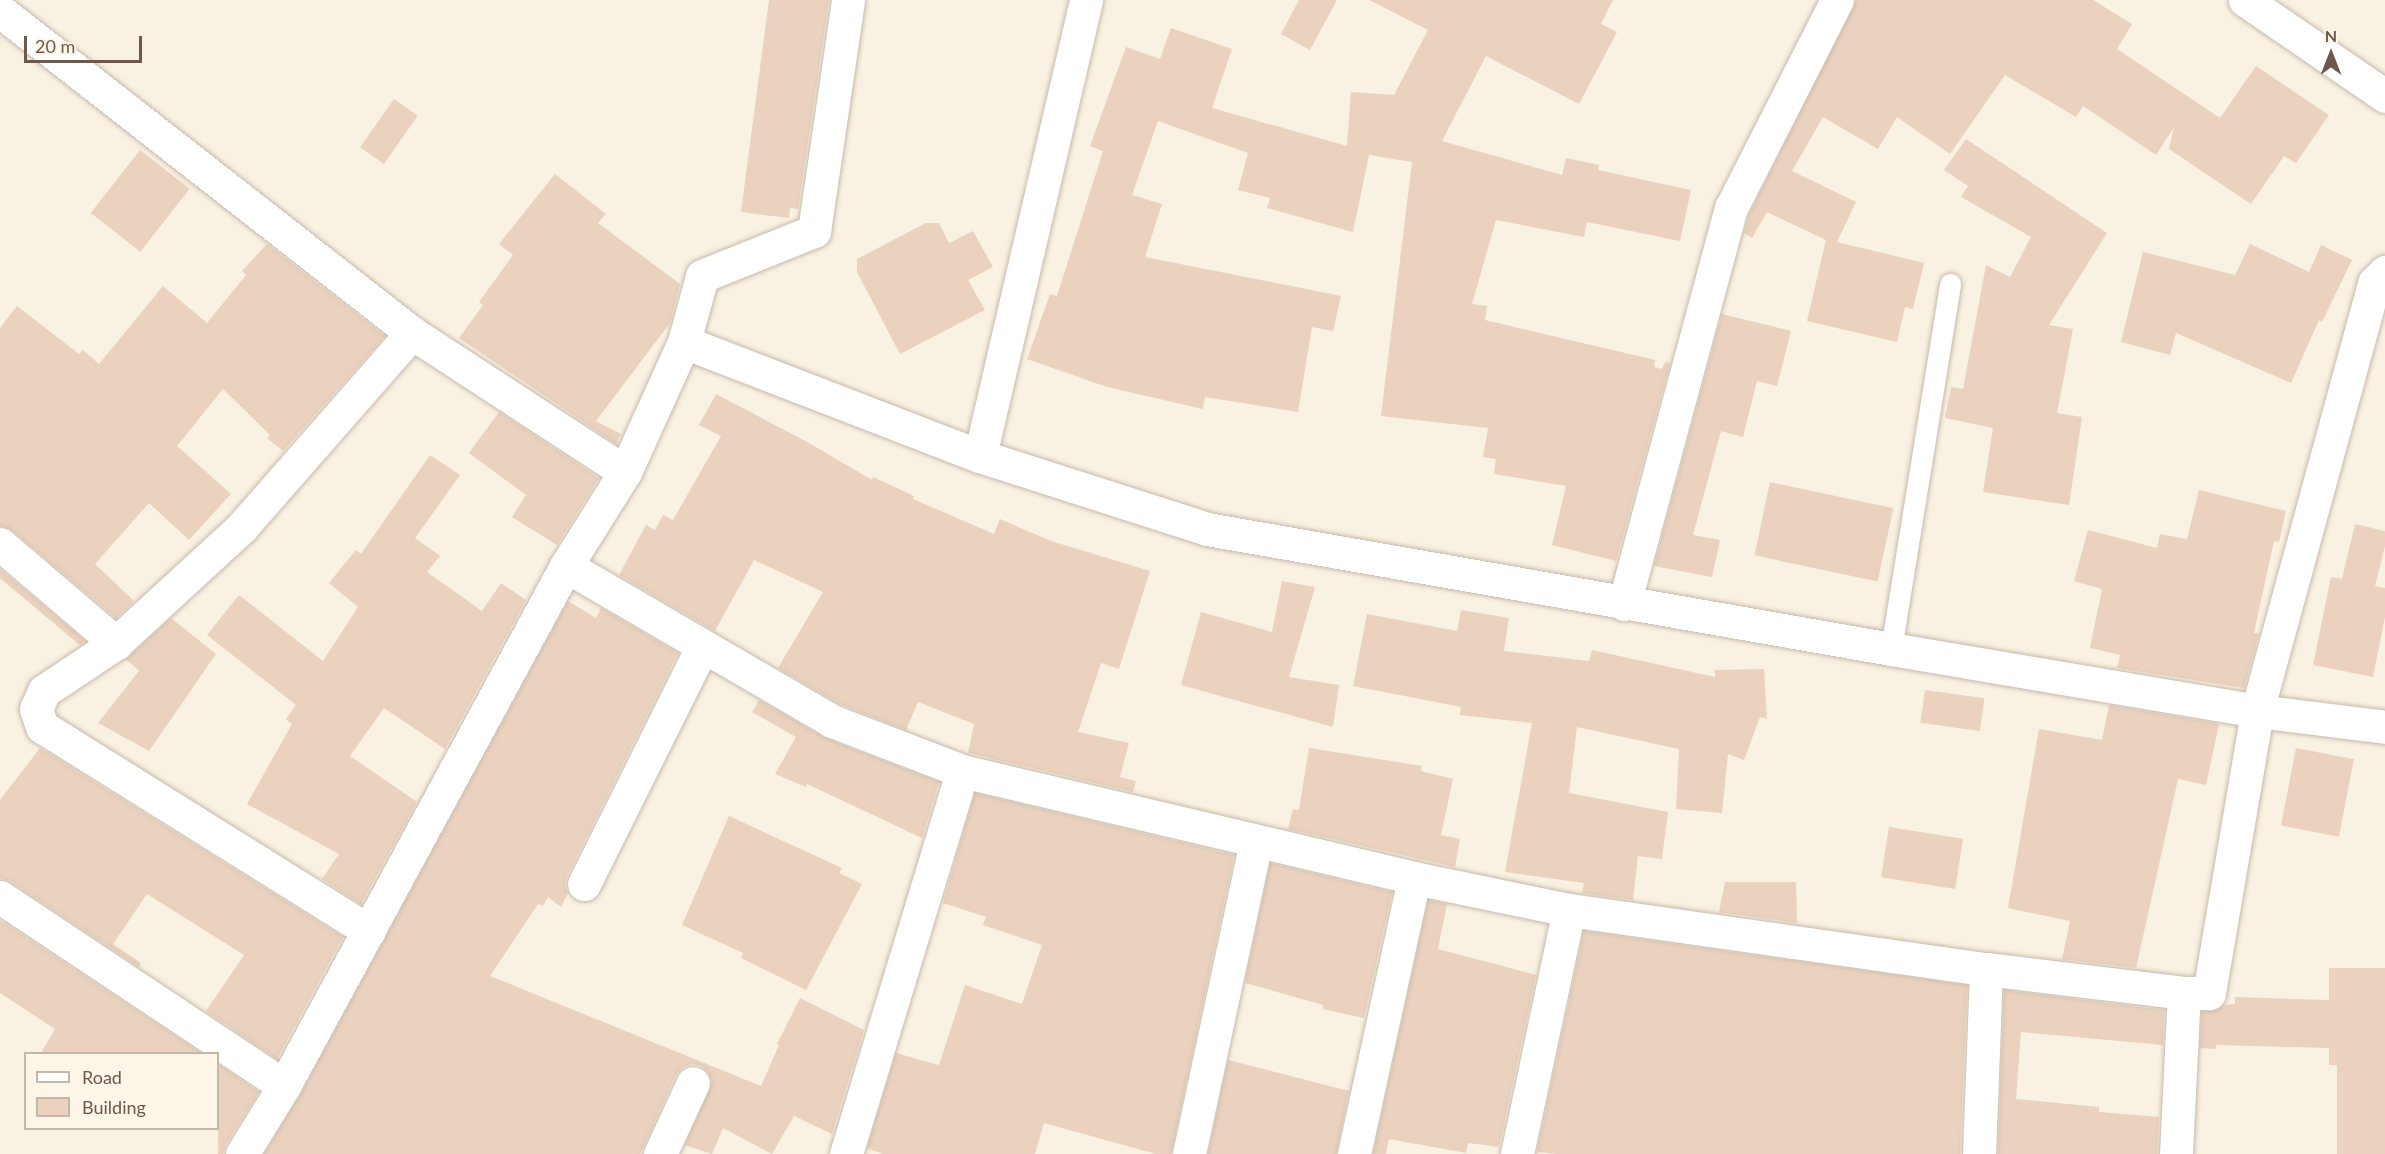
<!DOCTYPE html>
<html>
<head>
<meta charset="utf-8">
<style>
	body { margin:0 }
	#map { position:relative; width:2385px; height:1154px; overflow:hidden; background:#f9f1e2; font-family:Lato,sans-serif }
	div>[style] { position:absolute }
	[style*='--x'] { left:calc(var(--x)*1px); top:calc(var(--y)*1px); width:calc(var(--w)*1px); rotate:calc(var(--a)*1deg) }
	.building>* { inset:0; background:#ead2be; transform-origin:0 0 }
	.roads { filter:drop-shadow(0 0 2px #c7b9ab) drop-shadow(0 0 2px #c7b9ab) }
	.lane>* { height:21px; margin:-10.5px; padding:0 10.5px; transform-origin:10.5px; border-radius:10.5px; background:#fff }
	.street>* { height:33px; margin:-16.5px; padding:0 16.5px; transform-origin:16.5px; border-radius:16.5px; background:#fff }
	span { translate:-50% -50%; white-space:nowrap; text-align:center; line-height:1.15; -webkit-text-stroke:6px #fcf5e8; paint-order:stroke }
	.legend { position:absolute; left:24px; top:1052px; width:195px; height:78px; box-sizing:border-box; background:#fcf5e8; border:2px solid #c3b7aa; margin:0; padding:8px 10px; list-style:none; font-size:18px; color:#6d594c }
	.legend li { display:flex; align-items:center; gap:12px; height:30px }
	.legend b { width:30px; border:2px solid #c3b7aa }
	.north { position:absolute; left:2301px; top:24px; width:60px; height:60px; -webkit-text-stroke:4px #fcf5e8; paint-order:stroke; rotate:0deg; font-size:16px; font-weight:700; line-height:24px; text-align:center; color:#6d594c }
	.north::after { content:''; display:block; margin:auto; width:21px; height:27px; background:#6d594c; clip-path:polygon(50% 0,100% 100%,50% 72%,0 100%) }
	.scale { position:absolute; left:24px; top:36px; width:118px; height:27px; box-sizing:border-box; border:3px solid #6d594c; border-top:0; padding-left:8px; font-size:18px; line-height:21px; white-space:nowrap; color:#6d594c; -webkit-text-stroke:4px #fcf5e8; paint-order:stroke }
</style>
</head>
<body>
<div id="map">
	<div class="building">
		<div style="clip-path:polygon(769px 0,829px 0,798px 209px,790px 208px,789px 218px,741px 212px)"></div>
		<div style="clip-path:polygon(1299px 0,1337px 0,1310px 50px,1281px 34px)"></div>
		<div style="clip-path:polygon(1369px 0,1613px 0,1601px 24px,1617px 32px,1579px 104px,1486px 56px,1442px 141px,1562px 175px,1566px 158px,1599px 165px,1598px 170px,1691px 190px,1680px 241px,1587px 222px,1584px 237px,1496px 220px,1472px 304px,1487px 306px,1485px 320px,1655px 360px,1654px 367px,1662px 369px,1665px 362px,1670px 363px,1616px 561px,1552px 545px,1566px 486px,1494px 474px,1496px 459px,1483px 457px,1488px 428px,1381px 416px,1412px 162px,1369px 155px,1353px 232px,1267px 208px,1270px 198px,1238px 190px,1248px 153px,1158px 121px,1132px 195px,1162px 204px,1145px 257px,1341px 296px,1333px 331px,1312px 327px,1298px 412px,1205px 397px,1203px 409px,1107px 387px,1027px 359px,1050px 294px,1057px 296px,1103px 151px,1090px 146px,1126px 47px,1160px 59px,1171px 28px,1232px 49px,1212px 108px,1347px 146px,1351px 92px,1394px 95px,1428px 30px)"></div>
		<div style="clip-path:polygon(1856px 0,2093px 0,2132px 24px,2117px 49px,2220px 118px,2256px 66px,2329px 115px,2296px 163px,2284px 156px,2251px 204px,2169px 149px,2174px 127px,2156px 155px,2083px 106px,2076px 117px,2005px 75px,1950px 154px,1897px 117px,1878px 149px,1823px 117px,1792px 171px,1856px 202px,1837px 242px,1924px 263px,1913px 309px,1905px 307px,1897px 342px,1807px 321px,1826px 240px,1767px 212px,1752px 238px,1744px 233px,1749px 215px)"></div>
		<div style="left:394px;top:99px;width:29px;height:59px;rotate:35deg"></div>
		<div style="clip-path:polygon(1966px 139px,2107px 233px,2049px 325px,2073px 329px,2057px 413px,2082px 417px,2069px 505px,1983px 492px,1993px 428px,1945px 418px,1951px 387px,1963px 389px,1986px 265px,2010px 277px,2031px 237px,1961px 197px,1968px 186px,1944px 170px)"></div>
		<div style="left:140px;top:150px;width:63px;height:80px;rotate:38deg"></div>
		<div style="clip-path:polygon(555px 174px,606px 214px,598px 223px,680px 284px,670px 323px,596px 421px,621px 434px,616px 444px,459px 338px,483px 305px,479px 302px,513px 255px,499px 244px)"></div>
		<div style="clip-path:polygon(926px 223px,939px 223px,949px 243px,973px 231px,993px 267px,968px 280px,985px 310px,900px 354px,857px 272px,857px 259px)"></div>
		<div style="clip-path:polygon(267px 244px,385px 336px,283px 451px,267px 438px,270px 435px,223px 389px,177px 446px,231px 494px,189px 540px,149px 503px,95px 564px,134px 601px,116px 618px,12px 530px,0 526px,0 328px,17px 306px,79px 354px,83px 350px,99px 364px,163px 286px,207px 323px,246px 275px,242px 271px)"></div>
		<div style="clip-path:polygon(2250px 244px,2309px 272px,2321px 245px,2352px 260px,2322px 322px,2319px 320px,2291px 383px,2176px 333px,2170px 355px,2121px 342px,2143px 252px,2235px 275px)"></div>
		<div style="clip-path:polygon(1722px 314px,1791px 331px,1777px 386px,1757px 381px,1743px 437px,1721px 431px,1693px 535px,1720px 540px,1712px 577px,1654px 566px)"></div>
		<div style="clip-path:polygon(716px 394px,809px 443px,872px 480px,873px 477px,914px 496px,913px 499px,994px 534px,1000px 519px,1051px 541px,1150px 571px,1119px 669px,1101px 663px,1078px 732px,1129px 743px,1120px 777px,1136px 781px,1133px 792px,968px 753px,974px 724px,918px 702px,906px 730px,840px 704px,778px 668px,823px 592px,754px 560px,715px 631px,619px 575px,646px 525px,655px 530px,663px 515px,673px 520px,721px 436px,699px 425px)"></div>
		<div style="clip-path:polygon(499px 412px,599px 478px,557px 545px,512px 517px,526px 495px,469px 453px)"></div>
		<div style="clip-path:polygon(430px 455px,460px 475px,415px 538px,440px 556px,427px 572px,482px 611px,501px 583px,526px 600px,445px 749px,384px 708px,350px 756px,417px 802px,361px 904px,322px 879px,339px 854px,247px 804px,292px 724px,286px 719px,296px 705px,207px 635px,239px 595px,323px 661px,358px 607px,329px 583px,356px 550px,361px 554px)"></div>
		<div style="left:1770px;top:482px;width:126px;height:75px;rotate:12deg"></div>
		<div style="clip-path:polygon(2199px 490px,2286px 511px,2279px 542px,2274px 541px,2254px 633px,2259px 634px,2244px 688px,2117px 668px,2120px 655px,2090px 648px,2102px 589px,2074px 581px,2088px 530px,2157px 548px,2160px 534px,2187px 539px)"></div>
		<div style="clip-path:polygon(2355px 524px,2385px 531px,2385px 546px,2375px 586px,2385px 588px,2385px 617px,2373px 677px,2313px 665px,2331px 577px,2342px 579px)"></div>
		<div style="left:0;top:569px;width:111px;height:7px;rotate:40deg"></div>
		<div style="clip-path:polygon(1282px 581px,1315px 587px,1289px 677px,1339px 685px,1333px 727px,1181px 685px,1201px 612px,1272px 632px)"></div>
		<div style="clip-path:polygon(568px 601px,596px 618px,601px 608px,678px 653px,567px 876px,565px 885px,568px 893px,561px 907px,548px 897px,543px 906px,538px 904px,490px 976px,761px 1086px,779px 1045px,777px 1044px,800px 998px,864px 1030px,832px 1134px,794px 1116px,772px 1154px,723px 1128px,712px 1154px,685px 1145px,712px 1082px,708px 1072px,701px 1066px,692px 1064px,683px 1067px,676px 1075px,640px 1154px,264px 1154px,300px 1095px)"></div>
		<div style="clip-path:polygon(1461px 610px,1509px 618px,1504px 651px,1589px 661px,1592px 650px,1715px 677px,1715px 670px,1764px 669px,1767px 719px,1760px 717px,1744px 760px,1728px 754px,1722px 813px,1676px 809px,1679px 749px,1577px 727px,1569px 793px,1668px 812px,1662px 859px,1638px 856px,1633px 900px,1582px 893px,1584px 883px,1505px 872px,1532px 723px,1460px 715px,1461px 707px,1353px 686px,1367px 614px,1457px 631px)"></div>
		<div style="clip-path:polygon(171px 618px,216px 654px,149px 751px,98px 723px,139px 671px,126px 659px)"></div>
		<div style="left:1925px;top:690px;width:60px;height:33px;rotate:8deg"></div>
		<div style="clip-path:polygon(759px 700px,825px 738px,939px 782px,922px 838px,807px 784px,806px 787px,775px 774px,796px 737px,752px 712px)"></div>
		<div style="clip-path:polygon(2109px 705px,2219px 724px,2206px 785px,2178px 779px,2136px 968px,2062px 959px,2070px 921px,2008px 908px,2039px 729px,2102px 740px)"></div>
		<div style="clip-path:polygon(40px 748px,343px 937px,277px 1059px,206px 1011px,244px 955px,147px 894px,113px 944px,141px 963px,139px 967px,10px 881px,0 878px,0 800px)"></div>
		<div style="clip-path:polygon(1309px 748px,1422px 766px,1421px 771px,1453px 779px,1441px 835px,1460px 839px,1455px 867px,1288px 829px,1293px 809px,1299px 810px)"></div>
		<div style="left:2296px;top:748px;width:59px;height:79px;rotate:11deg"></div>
		<div style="clip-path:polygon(975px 793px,1234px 855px,1171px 1154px,1156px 1154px,1044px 1123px,1035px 1154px,883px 1154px,867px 1148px,896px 1053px,939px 1065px,965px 985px,1022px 1004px,1042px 945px,983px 925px,986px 917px,943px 903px)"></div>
		<div style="clip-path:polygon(729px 816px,842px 868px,839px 873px,862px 884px,806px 990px,741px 958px,743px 953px,682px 925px)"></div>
		<div style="left:1889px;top:827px;width:75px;height:51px;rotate:9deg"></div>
		<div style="clip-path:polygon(1270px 863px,1392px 892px,1364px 1018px,1323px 1009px,1323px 1005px,1245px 983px)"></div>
		<div style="clip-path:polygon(1725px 882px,1796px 882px,1797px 923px,1719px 912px)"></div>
		<div style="clip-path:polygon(1428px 900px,1447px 904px,1438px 949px,1536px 975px,1499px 1147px,1468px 1143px,1466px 1153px,1389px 1139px,1386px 1154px,1373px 1154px)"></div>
		<div style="clip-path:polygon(0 920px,201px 1053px,41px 1053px,55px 1029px,0 993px)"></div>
		<div style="clip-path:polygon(1584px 931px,1967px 985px,1960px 1154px,1556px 1154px,1537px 1152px)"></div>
		<div style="clip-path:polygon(2329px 968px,2385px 968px,2385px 1154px,2337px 1154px,2337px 1065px,2329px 1065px,2329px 1048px,2216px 1045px,2216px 1049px,2200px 1048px,2202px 1012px,2217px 1010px,2224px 1005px,2235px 1004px,2235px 997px,2329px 1000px)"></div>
		<div style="clip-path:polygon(2004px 990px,2164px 1010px,2163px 1045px,2021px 1032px,2016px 1099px,2099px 1107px,2099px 1112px,2159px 1117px,2157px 1154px,1998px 1154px)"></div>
		<div style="clip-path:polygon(1228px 1060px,1349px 1091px,1336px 1154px,1208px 1154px)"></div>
		<div style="clip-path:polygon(218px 1064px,259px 1092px,226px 1144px,223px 1154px,218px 1154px)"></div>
	</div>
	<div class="roads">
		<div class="lane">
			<div style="--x:1891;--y:649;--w:370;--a:-80.8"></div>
		</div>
		<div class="street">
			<div style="--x:2245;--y:0;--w:170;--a:34.4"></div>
			<div style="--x:0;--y:11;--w:523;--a:38.01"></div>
			<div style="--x:412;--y:333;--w:254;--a:33.1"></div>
			<div style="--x:684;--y:342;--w:317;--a:21.1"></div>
			<div style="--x:980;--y:456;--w:238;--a:17.8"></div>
			<div style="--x:1207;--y:529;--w:694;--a:9.95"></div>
			<div style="--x:1891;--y:649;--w:371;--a:9.6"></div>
			<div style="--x:2257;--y:711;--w:129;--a:7.1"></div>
			<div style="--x:980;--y:456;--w:468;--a:-76.9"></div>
			<div style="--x:0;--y:544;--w:153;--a:40.5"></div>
			<div style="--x:566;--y:566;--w:308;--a:30.2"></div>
			<div style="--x:832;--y:721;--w:139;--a:21"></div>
			<div style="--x:962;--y:771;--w:464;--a:13.3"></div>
			<div style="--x:1414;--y:878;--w:158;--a:11.7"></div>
			<div style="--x:1569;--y:910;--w:421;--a:8.1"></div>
			<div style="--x:1986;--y:969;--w:199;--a:6.9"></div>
			<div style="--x:2184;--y:993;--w:25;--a:0"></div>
			<div style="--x:2209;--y:993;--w:286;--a:-80.3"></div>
			<div style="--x:2257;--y:711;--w:444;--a:-74.7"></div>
			<div style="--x:2374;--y:283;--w:16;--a:-45"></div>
			<div style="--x:1624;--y:604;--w:410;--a:-74.9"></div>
			<div style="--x:1731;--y:208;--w:233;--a:-63"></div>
			<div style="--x:584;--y:884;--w:265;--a:-63.5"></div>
			<div style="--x:0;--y:897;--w:341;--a:33.6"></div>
			<div style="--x:369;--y:931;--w:385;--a:-148"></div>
			<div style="--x:42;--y:727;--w:19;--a:-108"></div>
			<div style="--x:36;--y:709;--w:20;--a:-66"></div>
			<div style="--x:44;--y:691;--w:87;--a:-33.7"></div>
			<div style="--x:116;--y:643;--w:171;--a:-42.6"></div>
			<div style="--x:242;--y:527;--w:258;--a:-48.8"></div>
			<div style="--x:242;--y:1154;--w:80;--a:-58.3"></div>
			<div style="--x:284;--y:1086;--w:592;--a:-61.53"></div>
			<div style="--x:566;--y:566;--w:111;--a:-57.9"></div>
			<div style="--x:625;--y:472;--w:143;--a:-65.6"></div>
			<div style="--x:684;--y:342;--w:68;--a:-74.7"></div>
			<div style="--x:702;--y:276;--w:121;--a:-21.9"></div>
			<div style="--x:814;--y:231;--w:233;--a:-81.6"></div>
			<div style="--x:660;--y:1154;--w:78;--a:-65.1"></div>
			<div style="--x:846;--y:1154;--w:400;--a:-73.1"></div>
			<div style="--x:1189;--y:1154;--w:320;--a:-77.9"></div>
			<div style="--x:1354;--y:1154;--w:282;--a:-77.7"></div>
			<div style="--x:1517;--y:1154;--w:249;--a:-78"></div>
			<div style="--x:1979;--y:1154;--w:185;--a:-87.8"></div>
			<div style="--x:2176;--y:1154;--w:161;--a:-87.2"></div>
		</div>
	</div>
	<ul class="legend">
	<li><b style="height:8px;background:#fff"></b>Road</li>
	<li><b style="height:16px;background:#ead2be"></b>Building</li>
	</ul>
	<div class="north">N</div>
	<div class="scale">20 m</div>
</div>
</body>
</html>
